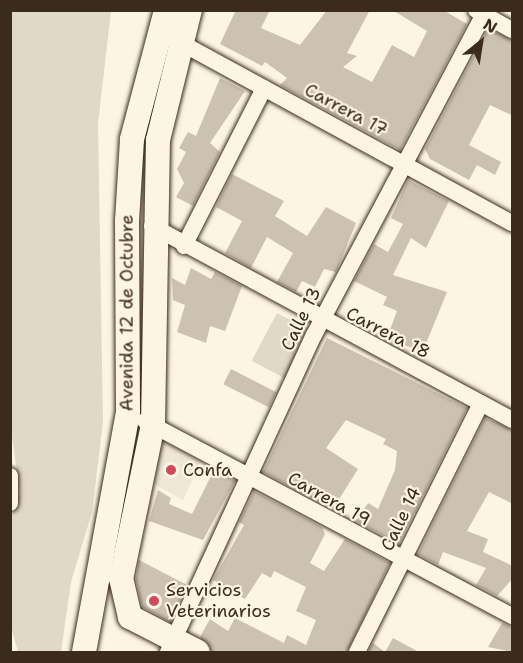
<!DOCTYPE html>
<html>
<head>
<meta charset="utf-8">
<style>
	body { margin:0 }
	#map { position:relative; width:523px; height:663px; overflow:hidden; background:#fcf5e5; font-family:"Shantell Sans",sans-serif }
	div>[style] { position:absolute }
	[style*='--x'] { left:calc(var(--x)*1px); top:calc(var(--y)*1px); width:calc(var(--w)*1px); rotate:calc(var(--a)*1deg) }
	.built>* { inset:0; background:#eee6d6 }
	.green>* { inset:0; background:#e0d8c8; transform-origin:0 0 }
	.building>* { inset:0; background:#ccc2b3; transform-origin:0 0 }
	.roads { filter:drop-shadow(0 0 2px #3b2a1e) drop-shadow(0 0 2px #3b2a1e) }
	.street>* { height:16px; margin:-8px; padding:0 8px; transform-origin:8px; border-radius:8px; background:#fcf5e5 }
	.secondary>* { height:24px; margin:-12px; padding:0 12px; transform-origin:12px; border-radius:12px; background:#fcf5e5 }
	.dots>* { width:16px; height:16px; translate:-50% -50%; box-sizing:border-box; border:3px solid #fcf5e5; border-radius:50% }
	span { translate:-50% -50%; white-space:nowrap; text-align:center; line-height:1.15; -webkit-text-stroke:4.5px #fcf5e5; paint-order:stroke }
	.street-label { font-size:18px; color:#3b2a1e }
	.poi-label { font-size:18px; color:#3b2a1e }
	.left { translate:0 -50%; text-align:left }
	.frame { position:absolute; inset:0; border:12px solid #3b2a1e; pointer-events:none }
	.north { position:absolute; left:451px; top:12px; width:60px; height:60px; -webkit-text-stroke:4px #fcf5e5; paint-order:stroke; rotate:30deg; font-size:16px; font-weight:700; line-height:24px; text-align:center; color:#3b2a1e }
	.north::after { content:''; display:block; margin:auto; width:21px; height:27px; background:#3b2a1e; clip-path:polygon(50% 0,100% 100%,50% 72%,0 100%) }
</style>
</head>
<body>
<div id="map">
	<div class="built">
		<div style="clip-path:polygon(153px 436px,201px 461px,183px 500px,145px 479px)"></div>
	</div>
	<div class="green">
		<div style="clip-path:polygon(10px 11px,111px 11px,98px 124px,103px 422px,92px 512px,71px 582px,61px 652px,18px 652px,11px 627px,11px 519px,20px 493px,10px 422px)"></div>
		<div style="left:277px;top:313px;width:41px;height:54px;rotate:28deg"></div>
	</div>
	<div class="building">
		<div style="clip-path:polygon(236px 10px,270px 10px,261px 28px,300px 45px,327px 10px,370px 10px,347px 53px,357px 56px,343px 67px,372px 82px,392px 45px,414px 57px,427px 31px,392px 10px,443px 10px,467px 24px,400px 150px,280px 85px,287px 78px,265px 62px,262px 66px,220px 44px)"></div>
		<div style="clip-path:polygon(488px 29px,513px 40px,513px 116px,490px 105px,469px 145px,501px 162px,495px 175px,477px 165px,469px 180px,430px 159px,425px 149px)"></div>
		<div style="clip-path:polygon(220px 78px,245px 91px,210px 143px,220px 152px,193px 206px,176px 197px,184px 183px,177px 169px,186px 152px,179px 148px,188px 132px,196px 136px)"></div>
		<div style="clip-path:polygon(232px 174px,284px 201px,275px 216px,307px 236px,326px 207px,356px 223px,336px 272px,324px 269px,315px 287px,302px 281px,296px 292px,277px 282px,293px 253px,267px 237px,251px 268px,225px 253px,242px 221px,216px 207px)"></div>
		<div style="clip-path:polygon(408px 180px,449px 201px,426px 248px,411px 238px,393px 275px,447px 292px,423px 351px,386px 340px,397px 311px,383px 305px,387px 297px,354px 281px,374px 244px,388px 252px,403px 224px,391px 218px)"></div>
		<div style="clip-path:polygon(191px 268px,211px 279px,215px 272px,242px 286px,225px 331px,210px 326px,206px 343px,177px 332px,185px 305px,173px 300px,172px 278px,185px 285px)"></div>
		<div style="clip-path:polygon(327px 338px,467px 408px,399px 544px,356px 521px,368px 503px,378px 509px,395px 470px,397px 451px,383px 444px,386px 439px,346px 420px,326px 448px,358px 469px,333px 509px,263px 472px)"></div>
		<div style="left:231px;top:369px;width:51px;height:17px;rotate:27deg"></div>
		<div style="clip-path:polygon(485px 418px,513px 430px,513px 504px,489px 492px,467px 531px,488px 539px,483px 552px,513px 566px,513px 578px,497px 596px,476px 585px,486px 568px,443px 552px,438px 565px,418px 554px)"></div>
		<div style="clip-path:polygon(214px 470px,235px 481px,203px 540px,149px 521px,158px 490px,171px 498px,169px 504px,192px 514px)"></div>
		<div style="clip-path:polygon(254px 491px,322px 527px,325px 534px,310px 563px,324px 571px,345px 539px,390px 563px,347px 652px,212px 652px,200px 637px,210px 619px,228px 631px,235px 618px,284px 643px,287px 635px,306px 645px,316px 620px,296px 611px,306px 587px,274px 571px,271px 578px,262px 573px,245px 599px,213px 580px,244px 525px,239px 522px)"></div>
		<div style="clip-path:polygon(139px 560px,187px 585px,170px 622px,142px 607px,136px 579px)"></div>
		<div style="clip-path:polygon(502px 623px,513px 627px,513px 652px,488px 647px)"></div>
		<div style="clip-path:polygon(393px 638px,419px 652px,368px 652px,373px 643px,385px 652px)"></div>
	</div>
	<div class="roads">
		<div class="street">
			<div style="--x:476;--y:10;--w:41;--a:29.1"></div>
			<div style="--x:174;--y:39;--w:385;--a:28.6"></div>
			<div style="--x:152;--y:226;--w:409;--a:28.3"></div>
			<div style="--x:184;--y:246;--w:177;--a:-63.1"></div>
			<div style="--x:145;--y:421;--w:416;--a:28"></div>
			<div style="--x:10;--y:476;--w:27;--a:90"></div>
			<div style="--x:168;--y:652;--w:349;--a:-65.3"></div>
			<div style="--x:314;--y:335;--w:368;--a:-62.1"></div>
			<div style="--x:357;--y:652;--w:278;--a:-63.5"></div>
		</div>
		<div class="secondary">
			<div style="--x:130;--y:617;--w:39;--a:-103"></div>
			<div style="--x:121;--y:579;--w:157;--a:-78.3"></div>
			<div style="--x:153;--y:425;--w:285;--a:-89"></div>
			<div style="--x:158;--y:140;--w:134;--a:-76.2"></div>
			<div style="--x:130;--y:617;--w:76;--a:27.2"></div>
			<div style="--x:84;--y:652;--w:244;--a:-79.6"></div>
			<div style="--x:128;--y:412;--w:191;--a:-90.3"></div>
			<div style="--x:127;--y:221;--w:82;--a:-86.5"></div>
			<div style="--x:132;--y:139;--w:133;--a:-75.2"></div>
		</div>
	</div>
	<div class="dots">
		<div style="left:171px;top:470px;background:#d1495b"></div>
		<div style="left:154px;top:601px;background:#d1495b"></div>
	</div>
	<div class="street-label">
		<span style="left:346px;top:110px;rotate:28deg">Carrera 17</span>
		<span style="left:127px;top:313px;rotate:-90deg">Avenida 12 de Octubre</span>
		<span style="left:301px;top:319px;rotate:-64deg">Calle 13</span>
		<span style="left:388px;top:333px;rotate:27deg">Carrera 18</span>
		<span style="left:329px;top:499px;rotate:29deg">Carrera 19</span>
		<span style="left:401px;top:519px;rotate:-64deg">Calle 14</span>
	</div>
	<div class="poi-label">
		<span class="left" style="left:183px;top:470px">Confa</span>
		<span class="left" style="left:166px;top:601px">Servicios<br>Veterinarios</span>
	</div>
	<div class="frame"></div>
	<div class="north">N</div>
</div>
</body>
</html>
